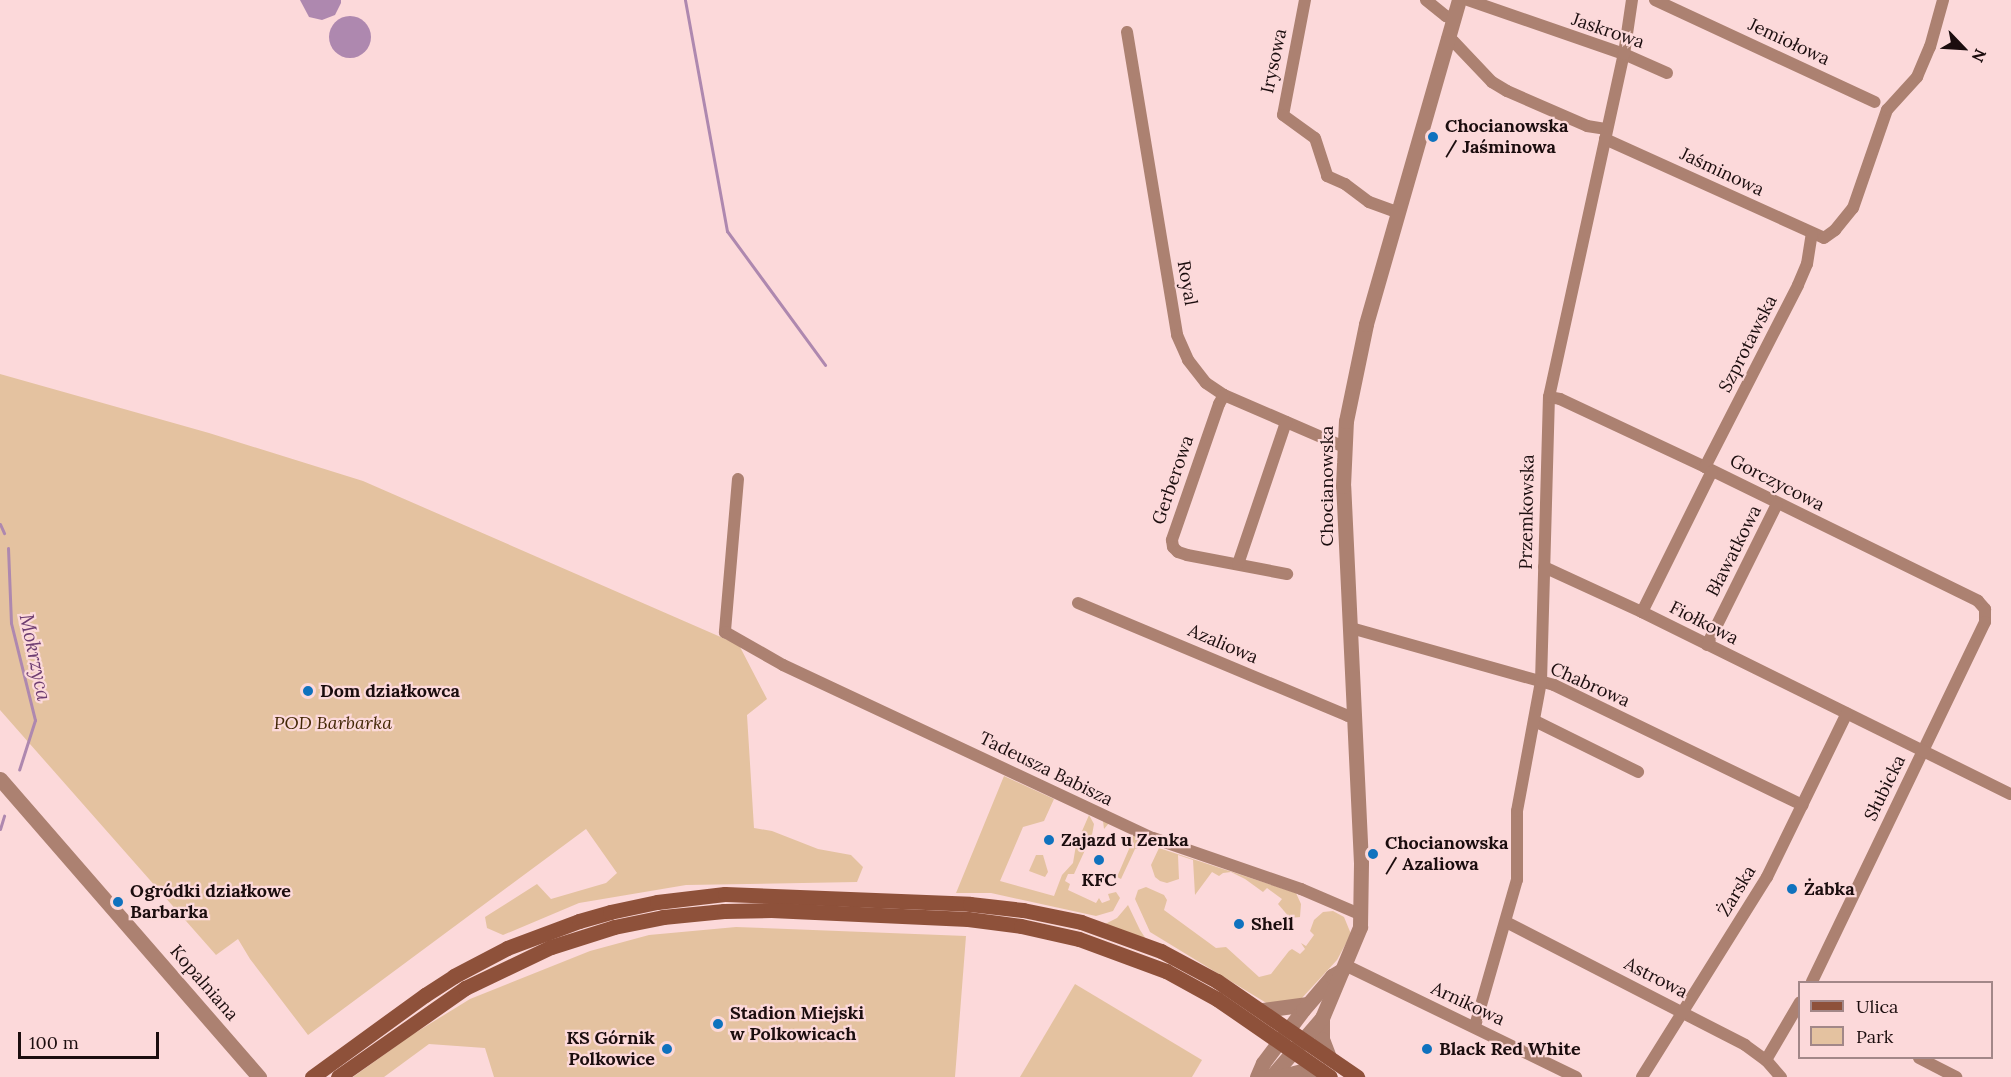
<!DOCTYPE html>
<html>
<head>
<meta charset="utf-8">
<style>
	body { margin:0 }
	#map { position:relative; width:2011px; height:1077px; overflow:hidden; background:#fcd9da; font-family:Lora,serif }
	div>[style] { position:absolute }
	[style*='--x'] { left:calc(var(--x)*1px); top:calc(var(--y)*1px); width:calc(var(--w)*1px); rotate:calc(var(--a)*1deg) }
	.green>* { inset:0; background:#e4c2a0 }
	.water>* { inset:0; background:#ae88af }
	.round { border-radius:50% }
	.stream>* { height:3px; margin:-1.5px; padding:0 1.5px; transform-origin:1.5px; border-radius:1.5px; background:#ae88af }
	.minor>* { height:12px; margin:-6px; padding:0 6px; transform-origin:6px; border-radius:6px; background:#ac8171 }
	.tertiary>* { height:15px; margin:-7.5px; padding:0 7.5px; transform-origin:7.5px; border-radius:7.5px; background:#ac8171 }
	.secondary>* { height:15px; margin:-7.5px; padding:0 7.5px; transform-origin:7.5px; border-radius:7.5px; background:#8e513a }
	.dots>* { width:16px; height:16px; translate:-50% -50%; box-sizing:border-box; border:3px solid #fcd9da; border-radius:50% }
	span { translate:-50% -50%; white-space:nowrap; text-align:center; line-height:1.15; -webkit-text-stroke:4.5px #fcd9da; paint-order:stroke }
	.street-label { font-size:18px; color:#1b0d0e }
	.poi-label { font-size:18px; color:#1b0d0e; font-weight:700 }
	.left { translate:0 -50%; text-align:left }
	.right { translate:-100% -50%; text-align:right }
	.park-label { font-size:18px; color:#432806; font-style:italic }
	.water-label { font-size:20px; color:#6e3d71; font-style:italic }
	.legend { position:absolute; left:1798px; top:981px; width:195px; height:78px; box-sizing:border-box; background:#fcd9da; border:2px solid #a28788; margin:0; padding:8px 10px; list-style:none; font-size:18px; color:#1b0d0e }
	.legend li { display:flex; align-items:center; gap:12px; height:30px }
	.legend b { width:30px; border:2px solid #a28788 }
	.north { position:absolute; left:1933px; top:18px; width:60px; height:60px; -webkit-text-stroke:4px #fcd9da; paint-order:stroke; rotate:115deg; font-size:16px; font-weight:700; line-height:24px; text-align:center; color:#1b0d0e }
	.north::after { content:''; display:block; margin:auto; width:21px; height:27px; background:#1b0d0e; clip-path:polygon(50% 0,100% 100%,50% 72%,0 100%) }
	.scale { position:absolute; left:18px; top:1032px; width:141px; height:27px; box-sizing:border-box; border:3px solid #1b0d0e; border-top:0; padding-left:8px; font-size:18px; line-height:21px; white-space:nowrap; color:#1b0d0e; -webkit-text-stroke:4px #fcd9da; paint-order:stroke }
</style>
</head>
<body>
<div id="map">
	<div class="green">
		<div style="clip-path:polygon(0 374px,209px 433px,363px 481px,739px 645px,767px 699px,747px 715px,754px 828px,772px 831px,818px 849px,851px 855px,863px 867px,857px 882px,686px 885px,579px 903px,503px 935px,487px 928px,485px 917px,537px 884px,551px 899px,606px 883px,617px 873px,586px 829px,308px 1035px,250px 959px,238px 939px,216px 955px,0 710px)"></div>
		<div style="clip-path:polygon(1004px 776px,1054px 799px,1044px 821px,1023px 827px,1000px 881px,1054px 896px,1062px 875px,1073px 863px,1076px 845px,1089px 815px,1094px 824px,1092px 835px,1074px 874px,1068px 874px,1065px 881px,1070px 884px,1068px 890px,1096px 903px,1099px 898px,1102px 903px,1110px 900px,1108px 894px,1116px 892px,1120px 898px,1113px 911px,1096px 916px,991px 893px,956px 893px)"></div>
		<div style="clip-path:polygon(1103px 821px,1107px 821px,1139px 835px,1142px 839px,1141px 847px,1135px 849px,1121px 879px,1117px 877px,1129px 849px,1128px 845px,1133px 834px,1109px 823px,1104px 829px)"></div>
		<div style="clip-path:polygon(1159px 848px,1296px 893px,1301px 904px,1300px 917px,1290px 918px,1278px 904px,1282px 899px,1267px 888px,1263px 892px,1245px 879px,1231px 872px,1223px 873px,1219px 876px,1212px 872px,1195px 895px,1193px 860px,1178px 855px,1179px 879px,1167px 883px,1160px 881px,1155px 877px,1151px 865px)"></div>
		<div style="clip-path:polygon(1036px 855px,1043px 855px,1048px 872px,1045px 877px,1029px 871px)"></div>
		<div style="clip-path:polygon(1146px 887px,1164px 895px,1167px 900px,1164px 910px,1216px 948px,1226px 947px,1259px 977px,1271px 974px,1289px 951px,1292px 949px,1300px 954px,1305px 949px,1301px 943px,1306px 946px,1314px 935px,1310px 931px,1314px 920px,1323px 912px,1333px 911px,1344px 917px,1351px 934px,1337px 960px,1301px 999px,1268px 1004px,1150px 932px,1135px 899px,1138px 890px)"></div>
		<div style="clip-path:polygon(1128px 905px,1140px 930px,1146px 939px,1105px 924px,1117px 918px)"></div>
		<div style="clip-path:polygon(736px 927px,966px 936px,955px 1077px,494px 1077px,485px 1048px,429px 1044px,384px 1077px,353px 1077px,410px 1036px,470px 999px,590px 951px,649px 935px)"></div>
		<div style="clip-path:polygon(1075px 984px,1202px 1060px,1192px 1077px,1020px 1077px)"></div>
	</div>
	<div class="water">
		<div style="clip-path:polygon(300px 0,341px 0,341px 3px,335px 15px,322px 20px,309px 17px)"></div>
		<div class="round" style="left:329px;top:16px;width:42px;height:42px"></div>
	</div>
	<div class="stream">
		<div style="--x:685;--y:0;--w:235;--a:79.7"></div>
		<div style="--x:727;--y:231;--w:166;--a:53.8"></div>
		<div style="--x:0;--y:524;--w:10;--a:66"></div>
		<div style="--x:8;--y:548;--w:75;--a:87.7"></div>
		<div style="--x:11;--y:623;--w:100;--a:76.1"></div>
		<div style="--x:35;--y:720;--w:52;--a:107.7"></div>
		<div style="--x:0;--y:829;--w:14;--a:-73"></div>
	</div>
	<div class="minor">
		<div style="--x:1305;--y:0;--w:117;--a:100.8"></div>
		<div style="--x:1283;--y:115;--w:39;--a:36"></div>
		<div style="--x:1315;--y:138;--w:40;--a:72"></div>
		<div style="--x:1327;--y:176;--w:20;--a:24"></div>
		<div style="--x:1345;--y:184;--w:30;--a:37"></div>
		<div style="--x:1369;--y:202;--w:30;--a:20"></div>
		<div style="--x:1426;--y:0;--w:26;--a:39"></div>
		<div style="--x:1446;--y:16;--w:8;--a:23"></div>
		<div style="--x:1468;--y:0;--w:165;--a:19.1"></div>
		<div style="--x:1624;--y:54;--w:47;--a:23.8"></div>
		<div style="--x:1655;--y:0;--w:242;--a:24.9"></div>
		<div style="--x:1127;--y:32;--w:307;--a:80.6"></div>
		<div style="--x:1177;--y:335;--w:27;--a:66"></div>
		<div style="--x:1188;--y:360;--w:29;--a:52"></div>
		<div style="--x:1206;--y:383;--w:22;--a:34"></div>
		<div style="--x:1224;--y:395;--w:131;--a:23.4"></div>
		<div style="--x:1447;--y:39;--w:6;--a:18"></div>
		<div style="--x:1453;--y:41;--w:57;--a:46.4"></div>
		<div style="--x:1492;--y:82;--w:17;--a:31"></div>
		<div style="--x:1507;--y:91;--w:87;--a:23.6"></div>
		<div style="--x:1587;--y:126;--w:20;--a:9"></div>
		<div style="--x:1605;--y:139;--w:240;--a:24.3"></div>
		<div style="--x:1824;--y:238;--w:14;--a:-36"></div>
		<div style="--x:1835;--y:230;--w:28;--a:-51"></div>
		<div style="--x:1853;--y:208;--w:104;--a:-70.9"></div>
		<div style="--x:1887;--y:110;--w:45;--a:-47.7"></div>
		<div style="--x:1917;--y:77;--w:33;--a:-67"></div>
		<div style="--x:1930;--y:47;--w:49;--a:-74.5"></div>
		<div style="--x:1224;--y:395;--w:10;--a:119"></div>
		<div style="--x:1219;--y:404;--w:144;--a:109.1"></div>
		<div style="--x:1172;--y:540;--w:7;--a:82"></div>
		<div style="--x:1173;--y:547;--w:7;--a:45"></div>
		<div style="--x:1178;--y:552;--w:9;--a:18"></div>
		<div style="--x:1187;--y:555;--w:102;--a:10.8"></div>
		<div style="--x:1549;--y:397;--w:11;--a:10"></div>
		<div style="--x:1560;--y:399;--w:160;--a:25.1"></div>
		<div style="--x:1705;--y:467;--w:304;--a:26.1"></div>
		<div style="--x:1978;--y:601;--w:11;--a:49"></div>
		<div style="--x:1985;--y:609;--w:13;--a:90"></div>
		<div style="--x:1985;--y:622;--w:399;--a:115.7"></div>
		<div style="--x:1705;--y:467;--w:204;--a:-62.9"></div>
		<div style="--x:1798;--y:285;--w:23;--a:-67"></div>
		<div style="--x:1807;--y:264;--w:31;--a:-81"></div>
		<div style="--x:738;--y:479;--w:154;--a:94.9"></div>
		<div style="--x:725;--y:632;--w:67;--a:29.6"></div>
		<div style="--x:783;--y:665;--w:408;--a:25.1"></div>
		<div style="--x:1153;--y:838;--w:157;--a:19"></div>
		<div style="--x:1301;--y:889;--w:66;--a:23.1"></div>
		<div style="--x:1238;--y:564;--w:150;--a:-71.3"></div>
		<div style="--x:1544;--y:567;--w:108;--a:24.7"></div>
		<div style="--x:1642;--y:612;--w:411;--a:26.3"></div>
		<div style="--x:1078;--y:603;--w:293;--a:22.7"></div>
		<div style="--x:1348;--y:716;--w:7;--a:0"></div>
		<div style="--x:1642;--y:612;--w:157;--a:-63.6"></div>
		<div style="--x:1351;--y:628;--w:211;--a:15.7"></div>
		<div style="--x:1554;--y:685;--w:276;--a:25.8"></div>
		<div style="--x:1707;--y:645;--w:157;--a:-63.6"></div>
		<div style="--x:1535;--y:721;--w:115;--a:26.3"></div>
		<div style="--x:1506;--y:922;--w:269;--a:27.2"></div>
		<div style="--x:1745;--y:1045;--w:26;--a:36"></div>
		<div style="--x:1766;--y:1060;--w:23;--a:49"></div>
		<div style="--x:1345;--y:965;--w:257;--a:25.9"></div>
		<div style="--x:1475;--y:1026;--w:152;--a:-74"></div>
		<div style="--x:1517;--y:880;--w:69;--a:-90"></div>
		<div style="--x:1517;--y:811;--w:131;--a:-79.5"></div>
		<div style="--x:1541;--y:682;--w:285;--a:-88.4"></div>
		<div style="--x:1549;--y:397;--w:351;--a:-77.7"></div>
		<div style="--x:1624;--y:54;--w:55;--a:-81.6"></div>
		<div style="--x:1919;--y:1058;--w:42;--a:27.2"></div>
		<div style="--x:1766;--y:1060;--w:67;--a:-59.6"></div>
		<div style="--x:1642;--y:1077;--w:236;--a:-58"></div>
		<div style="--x:1767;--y:877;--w:182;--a:-64"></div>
	</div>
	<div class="tertiary">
		<div style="--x:0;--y:779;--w:395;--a:49"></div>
		<div style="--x:1263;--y:1010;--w:45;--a:-7.6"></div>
		<div style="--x:1322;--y:1018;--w:21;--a:90"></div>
		<div style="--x:1322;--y:1039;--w:19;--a:69"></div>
		<div style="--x:1257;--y:1077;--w:15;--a:-67"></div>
		<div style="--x:1263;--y:1063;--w:66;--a:-53"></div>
		<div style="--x:1303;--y:1010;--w:45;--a:-49.5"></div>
		<div style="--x:1332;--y:976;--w:12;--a:-31"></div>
		<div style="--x:1271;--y:1077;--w:78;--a:-49.2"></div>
		<div style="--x:1322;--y:1018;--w:99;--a:-67.3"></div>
		<div style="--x:1360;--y:927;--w:64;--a:-89.1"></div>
		<div style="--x:1361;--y:863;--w:377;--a:-92.7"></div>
		<div style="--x:1343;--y:486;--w:65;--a:-87.4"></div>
		<div style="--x:1346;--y:421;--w:99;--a:-78.3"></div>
		<div style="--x:1366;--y:324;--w:337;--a:-74"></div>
		<div style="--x:1279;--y:1077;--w:30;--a:-15"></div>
		<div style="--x:1308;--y:1069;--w:12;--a:5"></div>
	</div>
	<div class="secondary">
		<div style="--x:312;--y:1077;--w:140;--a:-36"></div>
		<div style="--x:425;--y:995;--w:35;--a:-33"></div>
		<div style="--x:454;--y:976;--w:60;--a:-27.8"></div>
		<div style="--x:507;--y:948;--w:77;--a:-20.6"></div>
		<div style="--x:579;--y:921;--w:32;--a:-16"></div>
		<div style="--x:610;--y:912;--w:48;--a:-12"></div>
		<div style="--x:657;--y:902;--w:68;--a:-6.7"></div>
		<div style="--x:725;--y:894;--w:245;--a:2.3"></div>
		<div style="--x:970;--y:904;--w:53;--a:6.5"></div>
		<div style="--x:1023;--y:910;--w:59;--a:11.7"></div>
		<div style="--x:1081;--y:922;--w:85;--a:19.9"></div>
		<div style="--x:1161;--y:951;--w:64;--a:28.2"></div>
		<div style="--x:1217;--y:981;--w:170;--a:34.4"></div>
		<div style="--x:338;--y:1077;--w:155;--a:-35"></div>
		<div style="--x:465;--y:988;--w:95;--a:-25.5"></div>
		<div style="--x:551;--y:947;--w:66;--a:-17.6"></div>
		<div style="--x:614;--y:927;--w:50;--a:-11.5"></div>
		<div style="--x:663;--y:917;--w:61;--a:-5.6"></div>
		<div style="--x:724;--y:911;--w:47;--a:-1.2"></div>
		<div style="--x:771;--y:910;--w:197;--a:2.6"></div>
		<div style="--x:968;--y:919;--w:53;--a:7.5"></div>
		<div style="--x:1021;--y:926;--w:59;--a:12.6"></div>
		<div style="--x:1079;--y:939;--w:93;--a:20.2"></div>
		<div style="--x:1166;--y:971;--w:58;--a:28.8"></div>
		<div style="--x:1217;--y:999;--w:137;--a:34.6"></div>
	</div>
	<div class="dots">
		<div style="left:1433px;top:137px;background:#0f72be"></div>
		<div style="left:308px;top:691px;background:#0f72be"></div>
		<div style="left:1049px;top:840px;background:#0f72be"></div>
		<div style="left:1373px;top:854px;background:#0f72be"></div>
		<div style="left:1099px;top:860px;background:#0f72be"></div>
		<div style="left:1792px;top:889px;background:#0f72be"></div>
		<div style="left:118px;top:902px;background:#0f72be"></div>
		<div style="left:1239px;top:924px;background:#0f72be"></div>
		<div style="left:718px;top:1024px;background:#0f72be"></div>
		<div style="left:667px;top:1049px;background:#0f72be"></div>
		<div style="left:1427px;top:1049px;background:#0f72be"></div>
	</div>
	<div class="street-label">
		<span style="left:1608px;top:31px;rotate:19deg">Jaskrowa</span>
		<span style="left:1789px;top:42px;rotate:25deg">Jemiołowa</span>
		<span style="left:1274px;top:61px;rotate:-78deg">Irysowa</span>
		<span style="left:1722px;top:172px;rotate:25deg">Jaśminowa</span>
		<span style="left:1187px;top:283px;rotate:80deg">Royal</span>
		<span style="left:1748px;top:344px;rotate:-63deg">Szprotawska</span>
		<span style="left:1173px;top:480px;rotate:-71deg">Gerberowa</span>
		<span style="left:1777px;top:483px;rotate:27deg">Gorczycowa</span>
		<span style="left:1327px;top:486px;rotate:-90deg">Chocianowska</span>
		<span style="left:1527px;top:512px;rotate:-89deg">Przemkowska</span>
		<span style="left:1734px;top:551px;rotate:-63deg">Bławatkowa</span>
		<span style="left:1704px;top:623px;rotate:27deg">Fiołkowa</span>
		<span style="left:1223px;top:644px;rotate:23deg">Azaliowa</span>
		<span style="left:1590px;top:685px;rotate:24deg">Chabrowa</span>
		<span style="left:1046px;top:769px;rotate:26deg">Tadeusza Babisza</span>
		<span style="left:1885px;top:788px;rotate:-64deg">Słubicka</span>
		<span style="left:1737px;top:891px;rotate:-59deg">Żarska</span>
		<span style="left:1656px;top:978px;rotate:27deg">Astrowa</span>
		<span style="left:204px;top:983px;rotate:49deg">Kopalniana</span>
		<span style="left:1468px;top:1004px;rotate:25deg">Arnikowa</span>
	</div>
	<div class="poi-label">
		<span class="left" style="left:1445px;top:137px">Chocianowska<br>/ Jaśminowa</span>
		<span class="left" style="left:320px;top:691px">Dom działkowca</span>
		<span class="left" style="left:1061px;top:840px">Zajazd u Zenka</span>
		<span class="left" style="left:1385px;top:854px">Chocianowska<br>/ Azaliowa</span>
		<span style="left:1099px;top:880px">KFC</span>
		<span class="left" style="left:1804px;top:889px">Żabka</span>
		<span class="left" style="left:130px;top:902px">Ogródki działkowe<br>Barbarka</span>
		<span class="left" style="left:1251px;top:924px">Shell</span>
		<span class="left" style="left:730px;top:1024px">Stadion Miejski<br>w Polkowicach</span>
		<span class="right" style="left:655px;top:1049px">KS Górnik<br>Polkowice</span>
		<span class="left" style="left:1439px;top:1049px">Black Red White</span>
	</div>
	<div class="park-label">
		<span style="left:333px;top:723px">POD Barbarka</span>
	</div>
	<div class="water-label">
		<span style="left:36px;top:657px;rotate:78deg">Mokrzyca</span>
	</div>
	<ul class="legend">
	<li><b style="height:8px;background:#8e513a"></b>Ulica</li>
	<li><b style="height:16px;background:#e4c2a0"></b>Park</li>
	</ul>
	<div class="north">N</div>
	<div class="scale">100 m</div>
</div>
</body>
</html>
